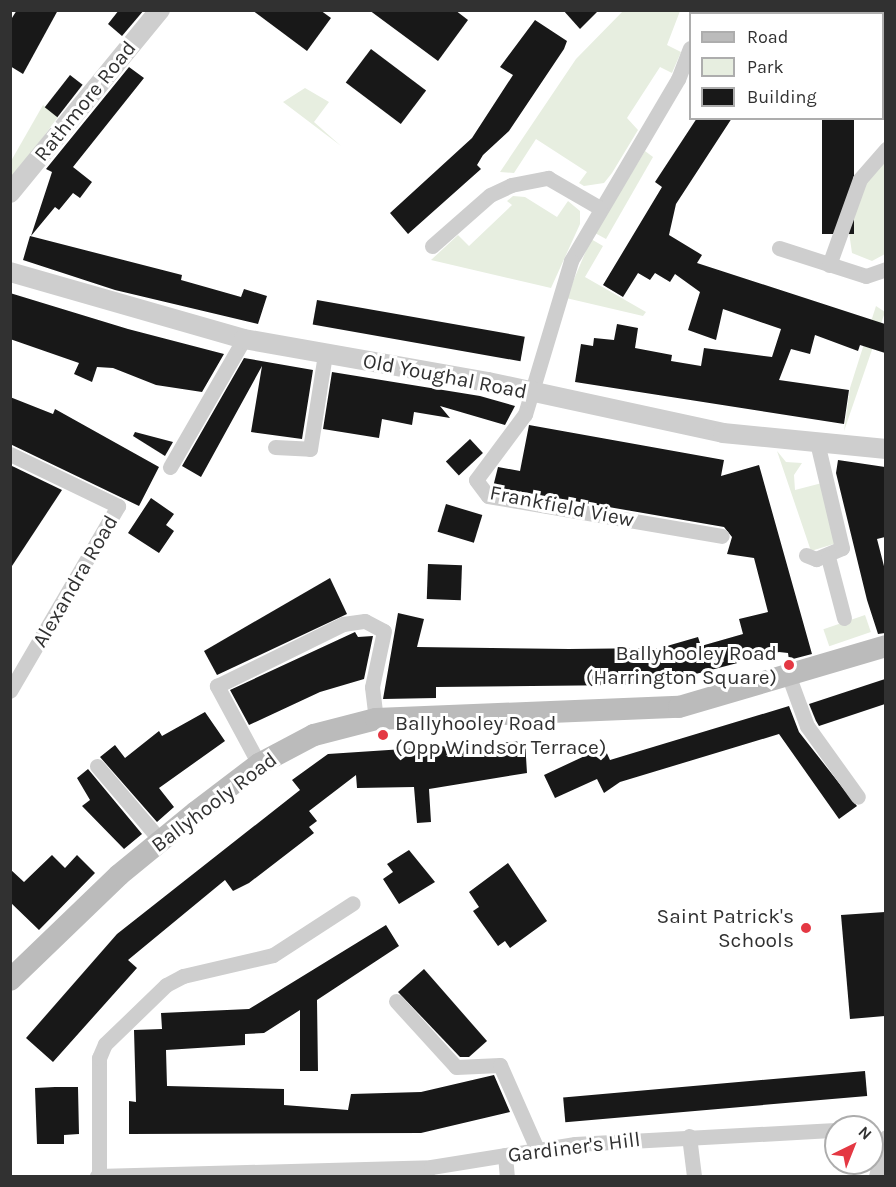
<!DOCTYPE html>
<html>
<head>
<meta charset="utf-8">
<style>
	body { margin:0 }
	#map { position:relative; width:896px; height:1187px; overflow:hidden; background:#fff; font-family:Karla,sans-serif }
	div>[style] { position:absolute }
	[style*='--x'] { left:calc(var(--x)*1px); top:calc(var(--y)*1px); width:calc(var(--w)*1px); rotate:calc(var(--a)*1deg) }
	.green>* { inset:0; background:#e7eee0; transform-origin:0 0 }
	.building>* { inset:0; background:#181818; transform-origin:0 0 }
	.minor>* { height:15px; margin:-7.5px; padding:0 7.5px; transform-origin:7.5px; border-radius:7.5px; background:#cecece }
	.tertiary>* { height:20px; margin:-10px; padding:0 10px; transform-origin:10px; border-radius:10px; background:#cecece }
	.secondary>* { height:22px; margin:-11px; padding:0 11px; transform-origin:11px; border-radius:11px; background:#bbb }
	.dots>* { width:16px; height:16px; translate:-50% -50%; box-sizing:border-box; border:3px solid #fff; border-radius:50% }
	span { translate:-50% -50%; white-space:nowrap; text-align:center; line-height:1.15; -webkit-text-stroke:6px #fff; paint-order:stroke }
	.street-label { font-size:21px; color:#313131 }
	.poi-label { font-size:21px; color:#313131 }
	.right { translate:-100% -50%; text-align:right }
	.left { translate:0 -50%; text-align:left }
	.frame { position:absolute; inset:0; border:12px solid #313131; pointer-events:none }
	.legend { position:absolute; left:689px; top:12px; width:195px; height:108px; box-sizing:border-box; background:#fff; border:2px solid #adadad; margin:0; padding:8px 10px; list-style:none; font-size:18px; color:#313131 }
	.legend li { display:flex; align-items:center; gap:12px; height:30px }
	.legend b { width:30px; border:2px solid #adadad }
	.north { position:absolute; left:824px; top:1115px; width:60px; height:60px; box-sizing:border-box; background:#fff; border:2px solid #adadad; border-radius:50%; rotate:43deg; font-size:16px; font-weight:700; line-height:24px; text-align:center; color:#313131 }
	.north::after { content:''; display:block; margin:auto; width:21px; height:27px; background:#e43843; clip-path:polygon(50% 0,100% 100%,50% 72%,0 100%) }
</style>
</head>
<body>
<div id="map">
	<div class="green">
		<div style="clip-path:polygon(623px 11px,680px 11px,667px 45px,681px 52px,672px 73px,660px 67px,627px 118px,638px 130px,612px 173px,604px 183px,584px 186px,579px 183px,587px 172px,536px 139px,514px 173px,500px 172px,576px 59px)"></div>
		<div style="clip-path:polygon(305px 88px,329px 102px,314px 122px,341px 146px,283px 102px)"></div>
		<div style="clip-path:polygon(43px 105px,58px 117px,11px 181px,11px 161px)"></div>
		<div style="clip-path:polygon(645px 151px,653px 157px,606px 239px,595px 233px)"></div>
		<div style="clip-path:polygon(885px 162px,885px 254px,872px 261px,852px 253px,849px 232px,866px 181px)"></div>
		<div style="clip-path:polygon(513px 196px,525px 197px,557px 217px,568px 201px,580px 211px,580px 224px,551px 288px,431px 260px,458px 235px,469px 246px,512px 205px,507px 201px)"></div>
		<div style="clip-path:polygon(591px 239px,603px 246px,585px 277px,646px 312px,643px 316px,566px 298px)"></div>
		<div style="clip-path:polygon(876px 306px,885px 312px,844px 431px,850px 388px)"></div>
		<div style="clip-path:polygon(777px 451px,786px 462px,802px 463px,794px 475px,795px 490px,822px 483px,837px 543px,811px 551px)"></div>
		<div style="left:865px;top:615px;width:18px;height:44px;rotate:71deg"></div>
	</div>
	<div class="building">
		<div style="clip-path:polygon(17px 10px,58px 10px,23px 74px,10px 66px,10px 21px)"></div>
		<div style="clip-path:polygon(119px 10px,144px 10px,122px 36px,108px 24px)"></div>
		<div style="clip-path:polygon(252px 10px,320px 10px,331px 18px,307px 51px)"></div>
		<div style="clip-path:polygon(369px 10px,455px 10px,468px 20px,438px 61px)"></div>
		<div style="clip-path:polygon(563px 10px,599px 10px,580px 29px)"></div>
		<div style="clip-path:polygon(535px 20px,567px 41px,564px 49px,509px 131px,483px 155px,477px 165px,481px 169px,408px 234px,390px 213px,472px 138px,513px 75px,500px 67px)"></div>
		<div style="left:371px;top:49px;width:69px;height:42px;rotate:37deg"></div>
		<div style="clip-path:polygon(129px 67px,144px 78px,73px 167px,92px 182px,80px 198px,73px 193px,59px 210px,55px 207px,31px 236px,52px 172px,46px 169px)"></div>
		<div style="left:70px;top:75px;width:16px;height:41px;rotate:38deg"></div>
		<div style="clip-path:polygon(697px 118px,732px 118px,676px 204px,669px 235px,702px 255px,697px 263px,885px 324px,885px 353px,860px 345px,858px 351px,815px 335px,810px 354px,791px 349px,779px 380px,849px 390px,844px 424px,575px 382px,581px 344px,593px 346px,594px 338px,614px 340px,617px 324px,638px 328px,635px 348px,672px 355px,671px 361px,701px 366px,704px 348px,772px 357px,781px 329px,723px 309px,716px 340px,688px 330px,700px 292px,675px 274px,670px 282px,655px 273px,650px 280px,638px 273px,623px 297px,603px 285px,662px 187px,655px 182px)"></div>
		<div style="left:822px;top:118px;width:32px;height:116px"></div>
		<div style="clip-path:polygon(30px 236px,182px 275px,181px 280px,241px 297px,244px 289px,267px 296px,258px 324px,115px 290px,23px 260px)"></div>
		<div style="clip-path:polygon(10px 293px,128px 329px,224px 354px,202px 392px,156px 385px,113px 368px,97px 367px,92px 382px,74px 374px,79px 363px,10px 339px)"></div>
		<div style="left:317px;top:300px;width:211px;height:25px;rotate:10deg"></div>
		<div style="clip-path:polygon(244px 358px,313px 370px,302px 439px,251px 432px,262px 366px,201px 477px,182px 466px)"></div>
		<div style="clip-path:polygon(332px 372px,480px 396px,515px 406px,505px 425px,440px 406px,450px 418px,414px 412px,412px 425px,382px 419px,379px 438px,323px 429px)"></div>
		<div style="clip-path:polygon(10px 397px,53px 414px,55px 409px,159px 467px,139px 506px,10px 444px)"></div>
		<div style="clip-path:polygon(529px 425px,724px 460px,721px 476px,759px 465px,812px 654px,789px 660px,788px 653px,779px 652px,688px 676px,626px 685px,436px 687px,436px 698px,383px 699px,398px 613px,424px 619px,417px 647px,569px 649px,660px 648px,698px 637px,701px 646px,743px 634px,739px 619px,768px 612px,754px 558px,727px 554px,732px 537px,724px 527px,493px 487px,498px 467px,520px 471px)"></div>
		<div style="clip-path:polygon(135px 432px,173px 442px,165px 456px,133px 436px)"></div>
		<div style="left:470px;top:439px;width:19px;height:33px;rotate:47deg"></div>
		<div style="clip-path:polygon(838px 460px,885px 467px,885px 537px,877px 539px,885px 570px,885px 633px,878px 634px,867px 600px,836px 473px)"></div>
		<div style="clip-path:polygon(10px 465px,62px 490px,10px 569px)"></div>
		<div style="clip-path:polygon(151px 498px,174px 514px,166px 525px,174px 531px,159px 553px,128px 533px)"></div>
		<div style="left:446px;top:504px;width:38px;height:29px;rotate:17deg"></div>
		<div style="left:428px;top:564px;width:34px;height:35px;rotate:2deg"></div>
		<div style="clip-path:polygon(330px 578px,347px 614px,217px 675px,204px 651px)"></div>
		<div style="clip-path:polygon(355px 632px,358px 637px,373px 636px,364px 679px,320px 692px,249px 725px,230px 690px)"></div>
		<div style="clip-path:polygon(885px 679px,885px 704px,819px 726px,816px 721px,809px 704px)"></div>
		<div style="clip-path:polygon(789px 706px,799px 732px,857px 806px,839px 819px,779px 734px,620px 782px,604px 793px,597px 779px,555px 798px,544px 775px,604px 747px,610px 760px)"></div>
		<div style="clip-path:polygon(205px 712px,225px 741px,159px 788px,174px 807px,157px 822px,100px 757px,115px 745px,125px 758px,159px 731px,162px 736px)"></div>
		<div style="clip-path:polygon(525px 741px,527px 773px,429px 789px,431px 822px,417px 823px,414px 787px,357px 788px,356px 775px,309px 811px,317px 821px,309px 827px,314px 833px,249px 883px,233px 891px,225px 880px,128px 960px,137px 968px,53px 1062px,26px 1038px,117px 934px,300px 790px,292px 780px,328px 754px)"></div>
		<div style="clip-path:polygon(88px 769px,142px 834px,124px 849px,82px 806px,90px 800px,77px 778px)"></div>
		<div style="clip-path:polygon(409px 850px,435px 882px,399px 904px,383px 879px,393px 872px,387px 864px)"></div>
		<div style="clip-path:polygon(52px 855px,65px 868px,77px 855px,95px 873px,39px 930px,10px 902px,10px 869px,24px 882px)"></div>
		<div style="clip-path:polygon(508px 863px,547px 921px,510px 948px,505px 941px,498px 946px,473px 911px,479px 907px,469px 892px)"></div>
		<div style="clip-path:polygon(885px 912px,885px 1016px,850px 1019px,841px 915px)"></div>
		<div style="clip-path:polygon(386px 925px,399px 946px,317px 1000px,318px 1071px,300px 1071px,300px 1010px,264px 1033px,245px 1034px,245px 1045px,166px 1050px,167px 1086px,284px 1089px,284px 1105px,348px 1110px,351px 1094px,421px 1092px,494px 1075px,510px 1112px,421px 1133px,129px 1134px,129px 1101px,136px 1102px,134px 1030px,162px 1029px,161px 1013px,249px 1009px)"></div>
		<div style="clip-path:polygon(424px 969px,487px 1041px,469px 1057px,460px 1057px,398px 992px)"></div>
		<div style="left:865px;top:1071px;width:25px;height:303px;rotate:85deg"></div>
		<div style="clip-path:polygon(55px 1087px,78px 1087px,79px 1134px,64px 1135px,64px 1144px,37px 1144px,35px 1088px)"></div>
	</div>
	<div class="minor">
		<div style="--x:701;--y:14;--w:4;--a:-76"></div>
		<div style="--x:690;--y:48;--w:33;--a:111"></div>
		<div style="--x:678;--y:79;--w:211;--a:120.5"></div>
		<div style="--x:571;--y:261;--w:160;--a:106.7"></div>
		<div style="--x:525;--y:414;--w:82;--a:126.6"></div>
		<div style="--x:476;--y:480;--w:20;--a:53"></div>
		<div style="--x:488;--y:496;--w:237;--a:9.7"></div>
		<div style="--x:432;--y:246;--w:77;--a:-41.3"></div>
		<div style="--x:490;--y:195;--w:23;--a:-25"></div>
		<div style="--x:511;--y:185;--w:38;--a:-11"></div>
		<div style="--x:548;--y:178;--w:60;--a:30"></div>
		<div style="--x:779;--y:248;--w:91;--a:17.8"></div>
		<div style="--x:866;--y:276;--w:21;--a:-19"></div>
		<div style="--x:829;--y:265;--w:91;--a:-70.2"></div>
		<div style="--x:860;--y:179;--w:40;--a:-49"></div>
		<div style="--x:275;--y:447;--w:35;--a:3"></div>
		<div style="--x:310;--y:449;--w:96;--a:-81"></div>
		<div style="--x:10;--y:454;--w:120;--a:25.7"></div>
		<div style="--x:118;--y:506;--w:214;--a:120.3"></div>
		<div style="--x:170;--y:467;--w:148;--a:-60"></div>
		<div style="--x:806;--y:555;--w:11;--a:22"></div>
		<div style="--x:816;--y:559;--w:28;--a:-23"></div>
		<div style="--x:842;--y:548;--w:109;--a:-103.3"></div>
		<div style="--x:828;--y:557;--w:63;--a:75.3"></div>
		<div style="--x:789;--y:677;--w:52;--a:69.8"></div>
		<div style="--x:807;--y:726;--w:87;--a:54.3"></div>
		<div style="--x:259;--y:764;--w:89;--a:-118.3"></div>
		<div style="--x:217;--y:686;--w:140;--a:-26.2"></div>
		<div style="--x:343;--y:624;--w:22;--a:-8"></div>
		<div style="--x:365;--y:621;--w:21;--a:28"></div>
		<div style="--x:384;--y:631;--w:57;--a:102.1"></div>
		<div style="--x:372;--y:687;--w:32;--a:83"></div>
		<div style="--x:97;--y:766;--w:99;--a:49.5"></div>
		<div style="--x:396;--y:1001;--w:89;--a:47.7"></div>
		<div style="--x:456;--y:1067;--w:44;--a:-2.6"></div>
		<div style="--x:500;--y:1065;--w:92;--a:66.2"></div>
		<div style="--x:689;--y:1136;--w:40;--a:82.9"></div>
		<div style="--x:505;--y:1155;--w:21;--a:85"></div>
		<div style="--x:97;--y:1176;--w:334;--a:-1.5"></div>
		<div style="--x:431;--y:1167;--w:146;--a:-9.1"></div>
		<div style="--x:575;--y:1144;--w:261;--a:-3.1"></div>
		<div style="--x:99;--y:1176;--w:118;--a:-90"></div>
		<div style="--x:99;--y:1058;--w:15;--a:-67"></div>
		<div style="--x:105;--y:1044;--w:85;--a:-44"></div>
		<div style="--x:166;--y:985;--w:19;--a:-28"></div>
		<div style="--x:183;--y:976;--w:92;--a:-13.1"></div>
		<div style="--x:273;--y:955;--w:95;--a:-33"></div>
		<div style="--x:876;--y:1176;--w:40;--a:-75.6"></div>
	</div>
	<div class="tertiary">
		<div style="--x:10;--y:193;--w:237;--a:-50.7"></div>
		<div style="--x:10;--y:272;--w:243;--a:16"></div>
		<div style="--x:244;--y:339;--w:248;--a:10"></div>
		<div style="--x:488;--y:382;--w:240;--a:12.2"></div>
		<div style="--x:723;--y:433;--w:164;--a:5.6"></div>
	</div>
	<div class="secondary">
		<div style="--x:10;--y:980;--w:151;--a:-43.9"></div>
		<div style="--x:119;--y:875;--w:99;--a:-39.3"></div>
		<div style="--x:196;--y:812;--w:79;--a:-37.3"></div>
		<div style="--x:259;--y:764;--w:62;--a:-27.8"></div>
		<div style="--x:314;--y:735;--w:64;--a:-14.5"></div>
		<div style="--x:376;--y:719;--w:303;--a:-2.3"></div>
		<div style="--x:679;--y:707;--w:216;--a:-16.4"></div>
	</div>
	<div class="dots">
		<div style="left:789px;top:665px;background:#e43843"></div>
		<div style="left:383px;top:735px;background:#e43843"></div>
		<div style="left:806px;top:928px;background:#e43843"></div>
	</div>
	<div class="street-label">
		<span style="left:85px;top:101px;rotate:-51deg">Rathmore Road</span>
		<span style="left:445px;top:376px;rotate:11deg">Old Youghal Road</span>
		<span style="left:562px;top:506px;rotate:11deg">Frankfield View</span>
		<span style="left:75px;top:581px;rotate:-60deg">Alexandra Road</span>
		<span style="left:214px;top:802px;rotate:-37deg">Ballyhooly Road</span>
		<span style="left:574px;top:1147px;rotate:-7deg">Gardiner's Hill</span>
	</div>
	<div class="poi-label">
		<span class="right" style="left:777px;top:665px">Ballyhooley Road<br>(Harrington Square)</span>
		<span class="left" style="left:395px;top:735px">Ballyhooley Road<br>(Opp Windsor Terrace)</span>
		<span class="right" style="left:794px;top:928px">Saint Patrick's<br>Schools</span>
	</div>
	<div class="frame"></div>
	<ul class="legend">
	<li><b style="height:8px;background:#bbb"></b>Road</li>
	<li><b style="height:16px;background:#e7eee0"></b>Park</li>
	<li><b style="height:16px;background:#181818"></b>Building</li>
	</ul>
	<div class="north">N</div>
</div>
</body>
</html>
